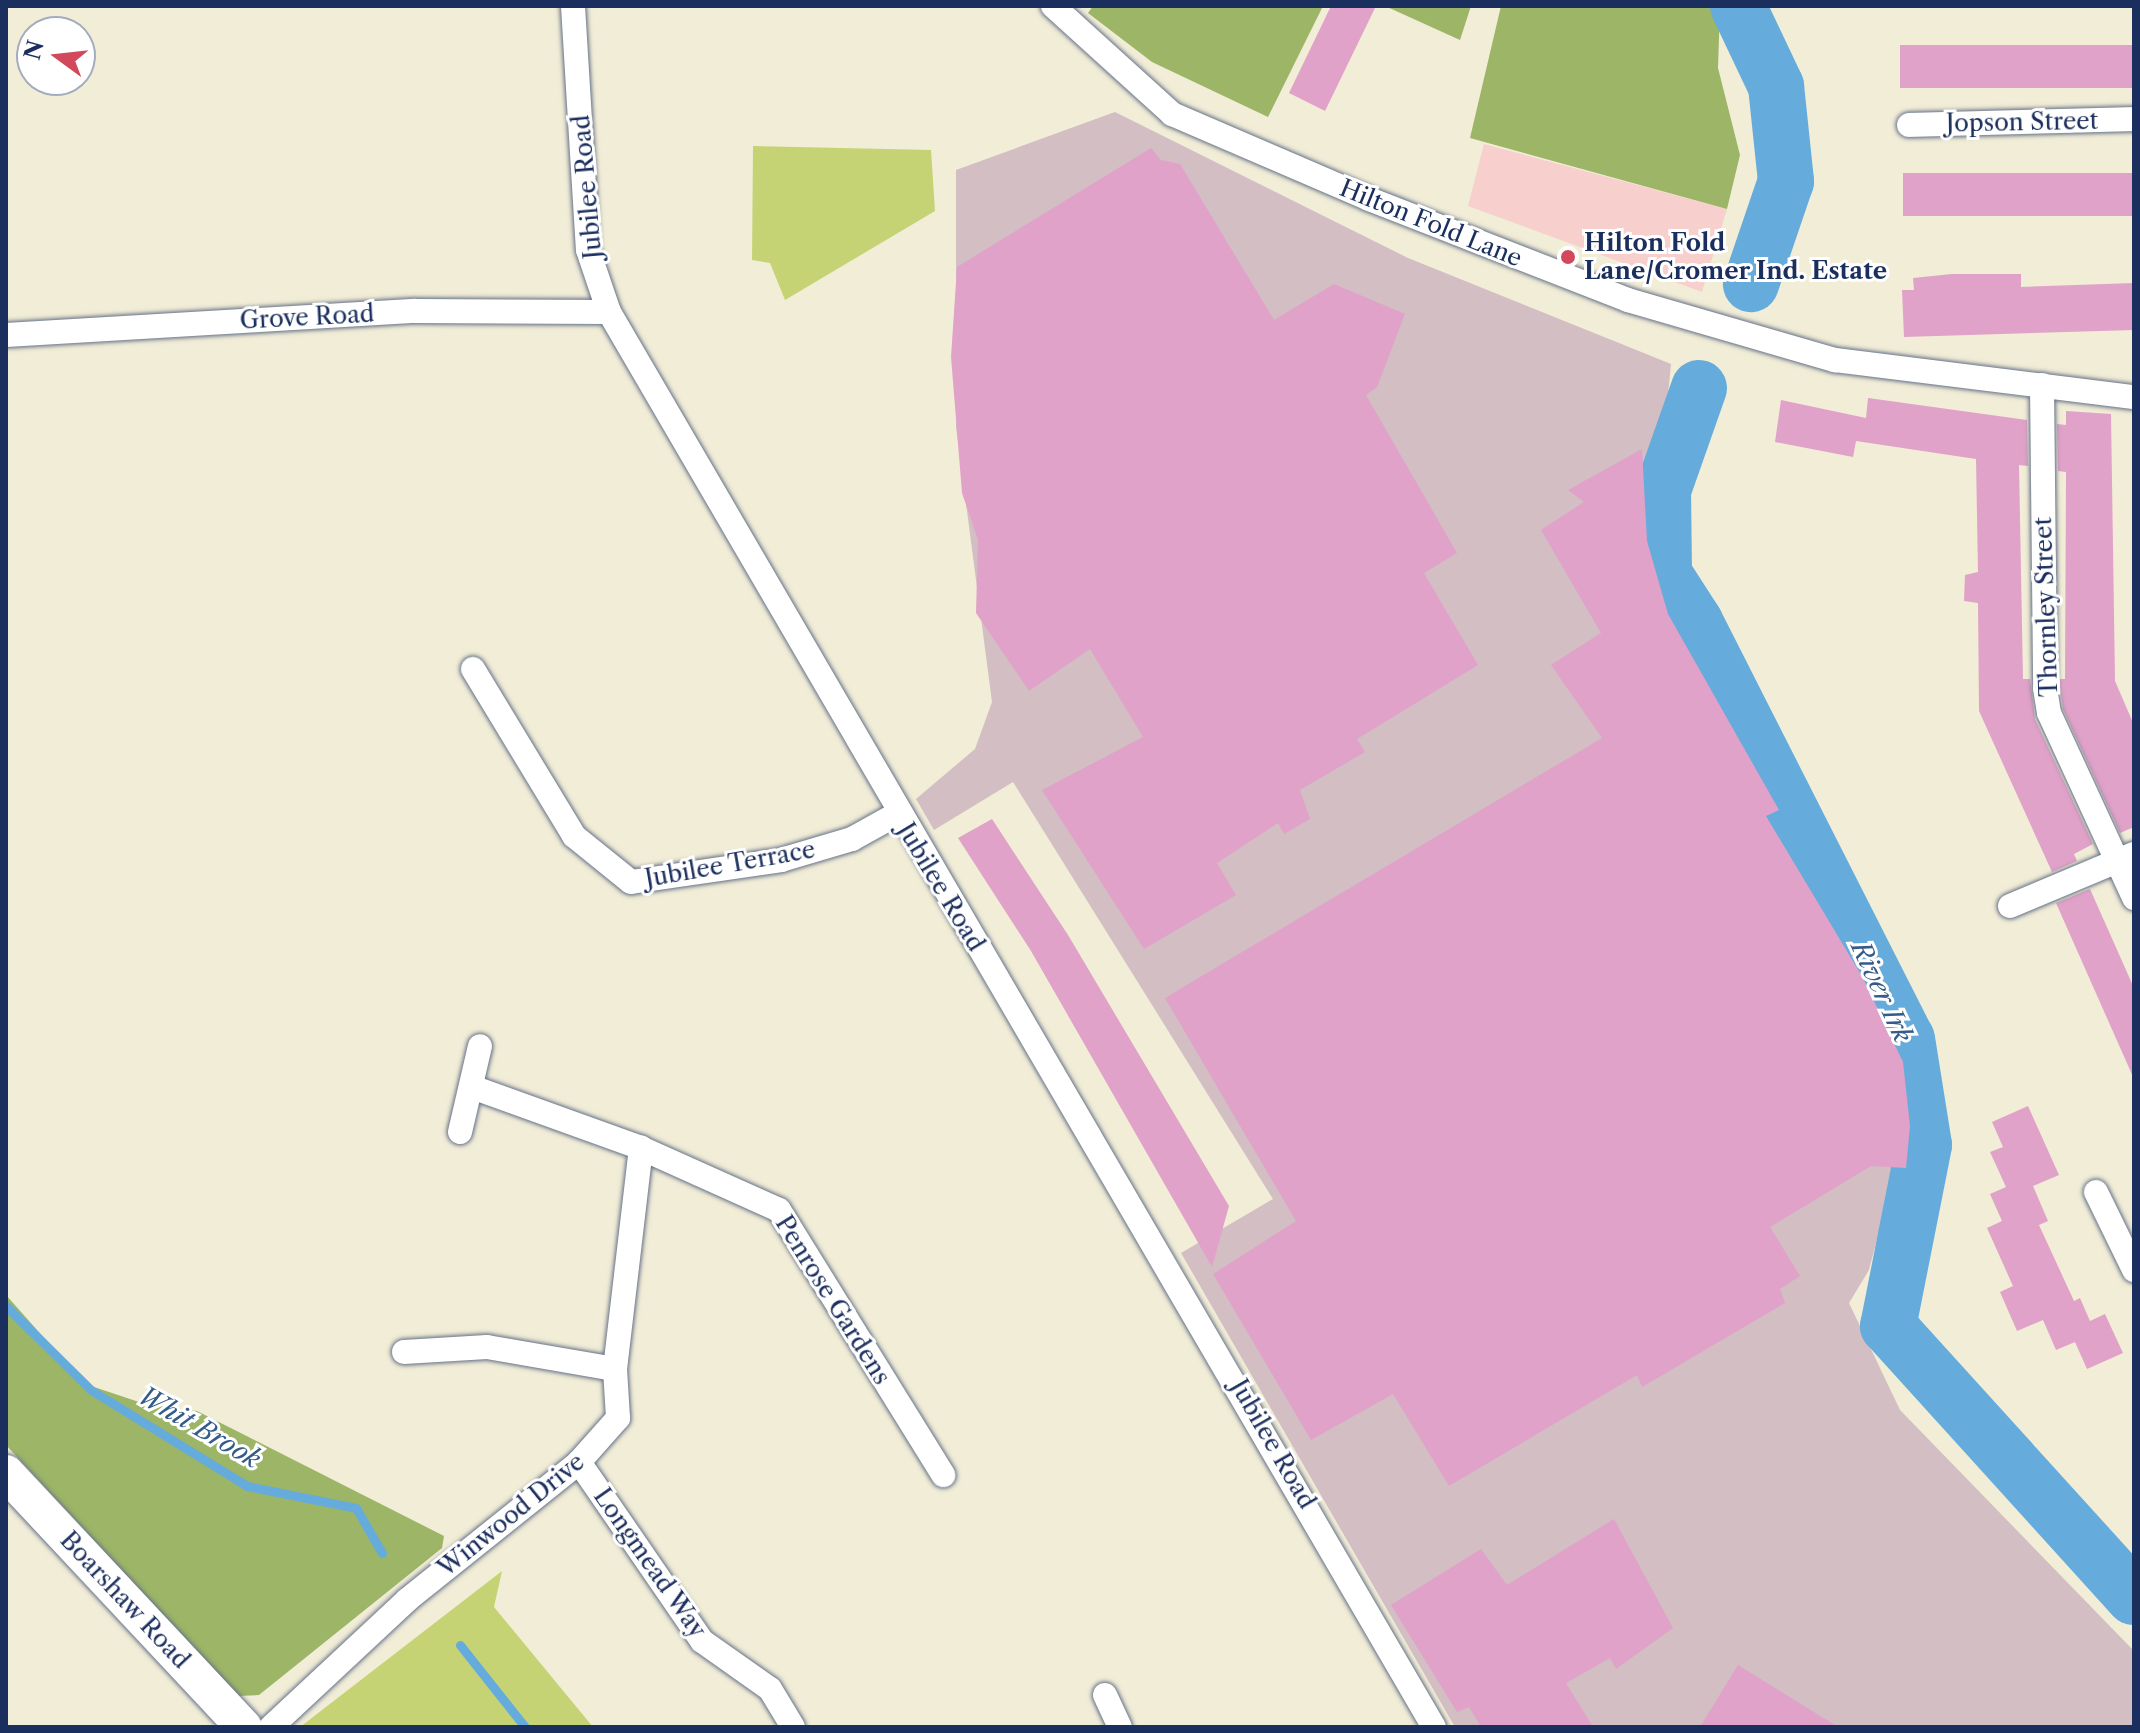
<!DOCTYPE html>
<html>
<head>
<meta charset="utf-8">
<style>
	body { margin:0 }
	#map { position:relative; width:2140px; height:1733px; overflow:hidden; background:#f1edd7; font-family:"Libre Caslon Text",serif }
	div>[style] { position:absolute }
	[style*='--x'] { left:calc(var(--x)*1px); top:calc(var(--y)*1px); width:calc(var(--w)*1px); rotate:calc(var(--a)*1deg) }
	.built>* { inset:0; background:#f7d0cd }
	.industrial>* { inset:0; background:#d2bec3 }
	.green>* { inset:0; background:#c6d374 }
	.forest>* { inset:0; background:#9cb566 }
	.stream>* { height:9px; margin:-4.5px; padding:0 4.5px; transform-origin:4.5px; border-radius:4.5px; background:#65acdc }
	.river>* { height:56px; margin:-28px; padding:0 28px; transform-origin:28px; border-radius:28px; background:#65acdc }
	.building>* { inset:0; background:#e0a2c8; transform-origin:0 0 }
	.roads { filter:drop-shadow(0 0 2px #667288) drop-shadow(0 0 2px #667288) }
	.street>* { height:24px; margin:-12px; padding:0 12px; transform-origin:12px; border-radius:12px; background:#fff }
	.secondary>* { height:36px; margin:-18px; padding:0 18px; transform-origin:18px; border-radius:18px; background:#fff }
	.dots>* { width:22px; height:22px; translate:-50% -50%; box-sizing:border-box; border:4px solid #fff; border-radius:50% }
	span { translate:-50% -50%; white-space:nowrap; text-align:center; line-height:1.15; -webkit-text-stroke:6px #fff; paint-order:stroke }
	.street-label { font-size:24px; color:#1b2f5e }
	.poi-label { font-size:24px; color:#1b2f5e; font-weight:700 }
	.left { translate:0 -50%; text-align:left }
	.water-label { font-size:26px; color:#355b8a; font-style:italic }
	.frame { position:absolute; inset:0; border:8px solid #1b2f5e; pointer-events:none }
	.north { position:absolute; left:16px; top:16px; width:80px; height:80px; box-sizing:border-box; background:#fff; border:2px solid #a4acbf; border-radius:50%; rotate:285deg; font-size:22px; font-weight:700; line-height:32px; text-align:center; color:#1b2f5e }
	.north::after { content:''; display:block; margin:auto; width:28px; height:36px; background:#d1495b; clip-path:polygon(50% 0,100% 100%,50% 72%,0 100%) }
</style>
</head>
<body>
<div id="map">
	<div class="built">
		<div style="clip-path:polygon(1484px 144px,1727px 209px,1702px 292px,1468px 206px)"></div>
	</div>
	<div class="industrial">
		<div style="clip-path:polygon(1115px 112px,1408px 258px,1671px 364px,1654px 539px,1658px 579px,1841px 923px,1904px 1061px,1895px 1169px,1869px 1270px,1849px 1303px,1900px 1410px,2134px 1651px,2134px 1727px,1455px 1727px,1181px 1253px,1273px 1199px,1013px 782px,934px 830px,916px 799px,975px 749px,992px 702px,956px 427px,956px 170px)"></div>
	</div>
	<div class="green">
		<div style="clip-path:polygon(753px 146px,931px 150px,935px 211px,785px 300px,770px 263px,752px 260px)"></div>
		<div style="clip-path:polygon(502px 1571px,494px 1607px,593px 1727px,300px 1727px)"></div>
	</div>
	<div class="forest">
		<div style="clip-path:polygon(1093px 6px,1323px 6px,1268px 117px,1152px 62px,1088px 13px)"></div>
		<div style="clip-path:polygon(1385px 6px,1471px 6px,1460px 40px)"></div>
		<div style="clip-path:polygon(1501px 6px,1720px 6px,1718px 68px,1740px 155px,1727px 209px,1470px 138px)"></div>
		<div style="clip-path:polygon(6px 1295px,85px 1384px,145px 1404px,197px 1411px,444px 1536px,442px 1548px,259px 1695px,238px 1696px,6px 1445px)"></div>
	</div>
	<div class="stream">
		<div style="--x:6;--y:1306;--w:120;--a:44.7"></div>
		<div style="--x:91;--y:1390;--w:183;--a:31.6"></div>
		<div style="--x:247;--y:1486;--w:111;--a:11.4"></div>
		<div style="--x:356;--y:1508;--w:52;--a:60"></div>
		<div style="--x:460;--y:1645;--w:105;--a:51.6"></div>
	</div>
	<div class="river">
		<div style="--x:1738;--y:6;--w:89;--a:64.6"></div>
		<div style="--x:1776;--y:86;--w:96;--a:84"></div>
		<div style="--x:1786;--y:181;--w:109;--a:108.8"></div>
		<div style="--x:1699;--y:388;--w:108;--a:109.4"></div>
		<div style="--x:1663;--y:490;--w:84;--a:89.3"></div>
		<div style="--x:1664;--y:574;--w:57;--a:57.1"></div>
		<div style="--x:1695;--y:622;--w:468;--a:63.1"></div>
		<div style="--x:1907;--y:1039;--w:107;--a:80.9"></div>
		<div style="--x:1924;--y:1145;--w:185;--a:101.2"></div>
		<div style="--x:1888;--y:1326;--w:366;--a:47.8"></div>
	</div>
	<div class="building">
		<div style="clip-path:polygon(1331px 6px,1376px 6px,1325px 111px,1289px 93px)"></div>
		<div style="left:2134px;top:45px;width:43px;height:234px;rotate:90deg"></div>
		<div style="clip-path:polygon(1151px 148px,1161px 160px,1180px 164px,1274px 320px,1334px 284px,1405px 314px,1377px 387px,1366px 395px,1457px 553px,1424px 573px,1478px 665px,1357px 739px,1365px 752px,1300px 790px,1310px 819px,1284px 834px,1278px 823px,1217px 863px,1236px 895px,1144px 949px,1042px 790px,1143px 737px,1090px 649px,1029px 691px,976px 613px,978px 540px,962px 493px,951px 357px,957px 267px)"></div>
		<div style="left:2134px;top:173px;width:43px;height:231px;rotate:90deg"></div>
		<div style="clip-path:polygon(1952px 274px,2021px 274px,2021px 287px,2134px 283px,2134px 330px,1904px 337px,1902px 290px,1914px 290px,1913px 278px)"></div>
		<div style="clip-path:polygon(1868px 398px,2027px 420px,2028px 466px,2019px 465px,2023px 679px,2030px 679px,2035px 719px,2093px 844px,2074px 854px,2077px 861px,2052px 872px,1979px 711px,1978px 603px,1964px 601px,1965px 575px,1978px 572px,1976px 459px,1856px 441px,1853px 457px,1775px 442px,1781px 400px,1866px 418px)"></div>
		<div style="clip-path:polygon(2066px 411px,2111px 414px,2115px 681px,2134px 725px,2134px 827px,2120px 833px,2063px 709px,2060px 687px,2060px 679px,2065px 679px,2066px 472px,2058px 471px,2057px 424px,2066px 425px)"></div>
		<div style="clip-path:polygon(1642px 449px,1647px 541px,1668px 614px,1779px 810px,1766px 816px,1863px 978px,1903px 1062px,1910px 1126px,1906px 1168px,1871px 1166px,1770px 1227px,1800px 1276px,1780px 1289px,1785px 1303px,1642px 1387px,1637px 1375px,1449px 1486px,1393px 1394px,1311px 1440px,1213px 1274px,1296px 1221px,1165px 998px,1602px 738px,1551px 665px,1601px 633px,1541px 530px,1584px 502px,1568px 490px)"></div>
		<div style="clip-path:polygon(992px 819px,1068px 935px,1229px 1206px,1212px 1267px,1031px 951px,958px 838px)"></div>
		<div style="clip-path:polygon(2090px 889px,2134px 988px,2134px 1079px,2056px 903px)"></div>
		<div style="clip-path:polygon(2028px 1106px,2059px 1175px,2033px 1186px,2048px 1221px,2039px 1225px,2074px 1301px,2080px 1298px,2090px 1321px,2105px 1314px,2123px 1353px,2087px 1369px,2075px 1342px,2056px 1350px,2043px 1320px,2017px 1331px,2000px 1292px,2013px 1286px,1987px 1228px,2002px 1221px,1990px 1194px,2006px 1187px,1990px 1152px,2003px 1147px,1992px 1122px)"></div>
		<div style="clip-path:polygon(1614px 1519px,1673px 1628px,1616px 1669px,1610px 1658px,1566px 1683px,1593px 1727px,1481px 1727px,1469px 1707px,1457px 1712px,1391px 1605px,1481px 1549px,1507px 1585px)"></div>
		<div style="clip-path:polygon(1738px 1665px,1838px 1727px,1700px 1727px)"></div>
	</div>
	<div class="roads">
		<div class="street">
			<div style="--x:573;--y:6;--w:244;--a:86.5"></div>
			<div style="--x:588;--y:250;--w:65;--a:71.3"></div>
			<div style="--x:609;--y:312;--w:1638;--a:59.76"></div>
			<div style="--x:1053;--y:6;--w:161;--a:42.2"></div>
			<div style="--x:1172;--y:114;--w:215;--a:23.3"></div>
			<div style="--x:1369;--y:199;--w:278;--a:21.3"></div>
			<div style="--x:1628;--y:300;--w:216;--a:16.2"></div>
			<div style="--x:1835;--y:360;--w:301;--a:7.1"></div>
			<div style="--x:1909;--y:125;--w:225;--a:-1.5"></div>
			<div style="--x:6;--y:335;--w:410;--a:-3.4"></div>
			<div style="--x:415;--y:311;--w:194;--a:0.3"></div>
			<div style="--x:2042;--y:385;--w:303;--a:89.4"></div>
			<div style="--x:2045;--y:688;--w:25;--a:81"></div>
			<div style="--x:2049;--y:713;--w:204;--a:65.3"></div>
			<div style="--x:473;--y:669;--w:195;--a:58.8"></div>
			<div style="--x:574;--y:836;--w:73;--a:38.9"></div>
			<div style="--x:631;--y:882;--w:152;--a:-8.3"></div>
			<div style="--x:781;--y:860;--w:74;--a:-16.5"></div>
			<div style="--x:852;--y:839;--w:51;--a:-29.1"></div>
			<div style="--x:2010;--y:906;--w:134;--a:-22.8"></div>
			<div style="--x:472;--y:1087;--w:180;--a:19.8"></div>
			<div style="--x:641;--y:1148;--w:151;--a:24.2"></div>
			<div style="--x:779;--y:1210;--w:312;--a:58.2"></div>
			<div style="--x:460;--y:1132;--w:88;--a:-76.9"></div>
			<div style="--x:2096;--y:1192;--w:87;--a:64"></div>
			<div style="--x:404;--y:1352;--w:83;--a:-3.4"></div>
			<div style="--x:487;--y:1347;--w:130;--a:9.8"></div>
			<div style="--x:579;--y:1462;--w:217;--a:55.5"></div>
			<div style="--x:702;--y:1641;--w:83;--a:35.2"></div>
			<div style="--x:770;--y:1689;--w:44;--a:58.8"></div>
			<div style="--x:1105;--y:1695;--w:35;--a:65"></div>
			<div style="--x:271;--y:1727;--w:186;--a:-43"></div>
			<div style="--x:407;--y:1600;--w:221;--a:-38.7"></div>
			<div style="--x:579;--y:1462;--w:59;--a:-48.4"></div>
			<div style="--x:618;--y:1418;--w:49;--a:-93.5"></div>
			<div style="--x:615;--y:1369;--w:223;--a:-83.3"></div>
		</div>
		<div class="secondary">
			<div style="--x:6;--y:1473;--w:348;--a:46.9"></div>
		</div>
	</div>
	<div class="dots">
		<div style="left:1568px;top:257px;background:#d1495b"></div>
	</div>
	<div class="street-label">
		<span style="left:2022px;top:122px;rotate:-1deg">Jopson Street</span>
		<span style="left:587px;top:187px;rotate:-95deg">Jubilee Road</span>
		<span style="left:1431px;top:223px;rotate:22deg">Hilton Fold Lane</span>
		<span style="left:307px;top:317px;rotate:-3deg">Grove Road</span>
		<span style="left:2046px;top:607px;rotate:-92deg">Thornley Street</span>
		<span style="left:730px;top:864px;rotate:-10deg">Jubilee Terrace</span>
		<span style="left:941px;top:887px;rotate:59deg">Jubilee Road</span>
		<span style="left:833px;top:1300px;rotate:58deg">Penrose Gardens</span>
		<span style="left:1273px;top:1444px;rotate:60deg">Jubilee Road</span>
		<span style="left:511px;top:1515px;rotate:-39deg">Winwood Drive</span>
		<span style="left:650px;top:1563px;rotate:55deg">Longmead Way</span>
		<span style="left:125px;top:1600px;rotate:47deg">Boarshaw Road</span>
	</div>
	<div class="poi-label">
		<span class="left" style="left:1584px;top:257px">Hilton Fold<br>Lane/Cromer Ind. Estate</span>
	</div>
	<div class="water-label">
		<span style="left:1881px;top:992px;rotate:65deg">River Irk</span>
		<span style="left:199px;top:1428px;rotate:30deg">Whit Brook</span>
	</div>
	<div class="frame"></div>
	<div class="north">N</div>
</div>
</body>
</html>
